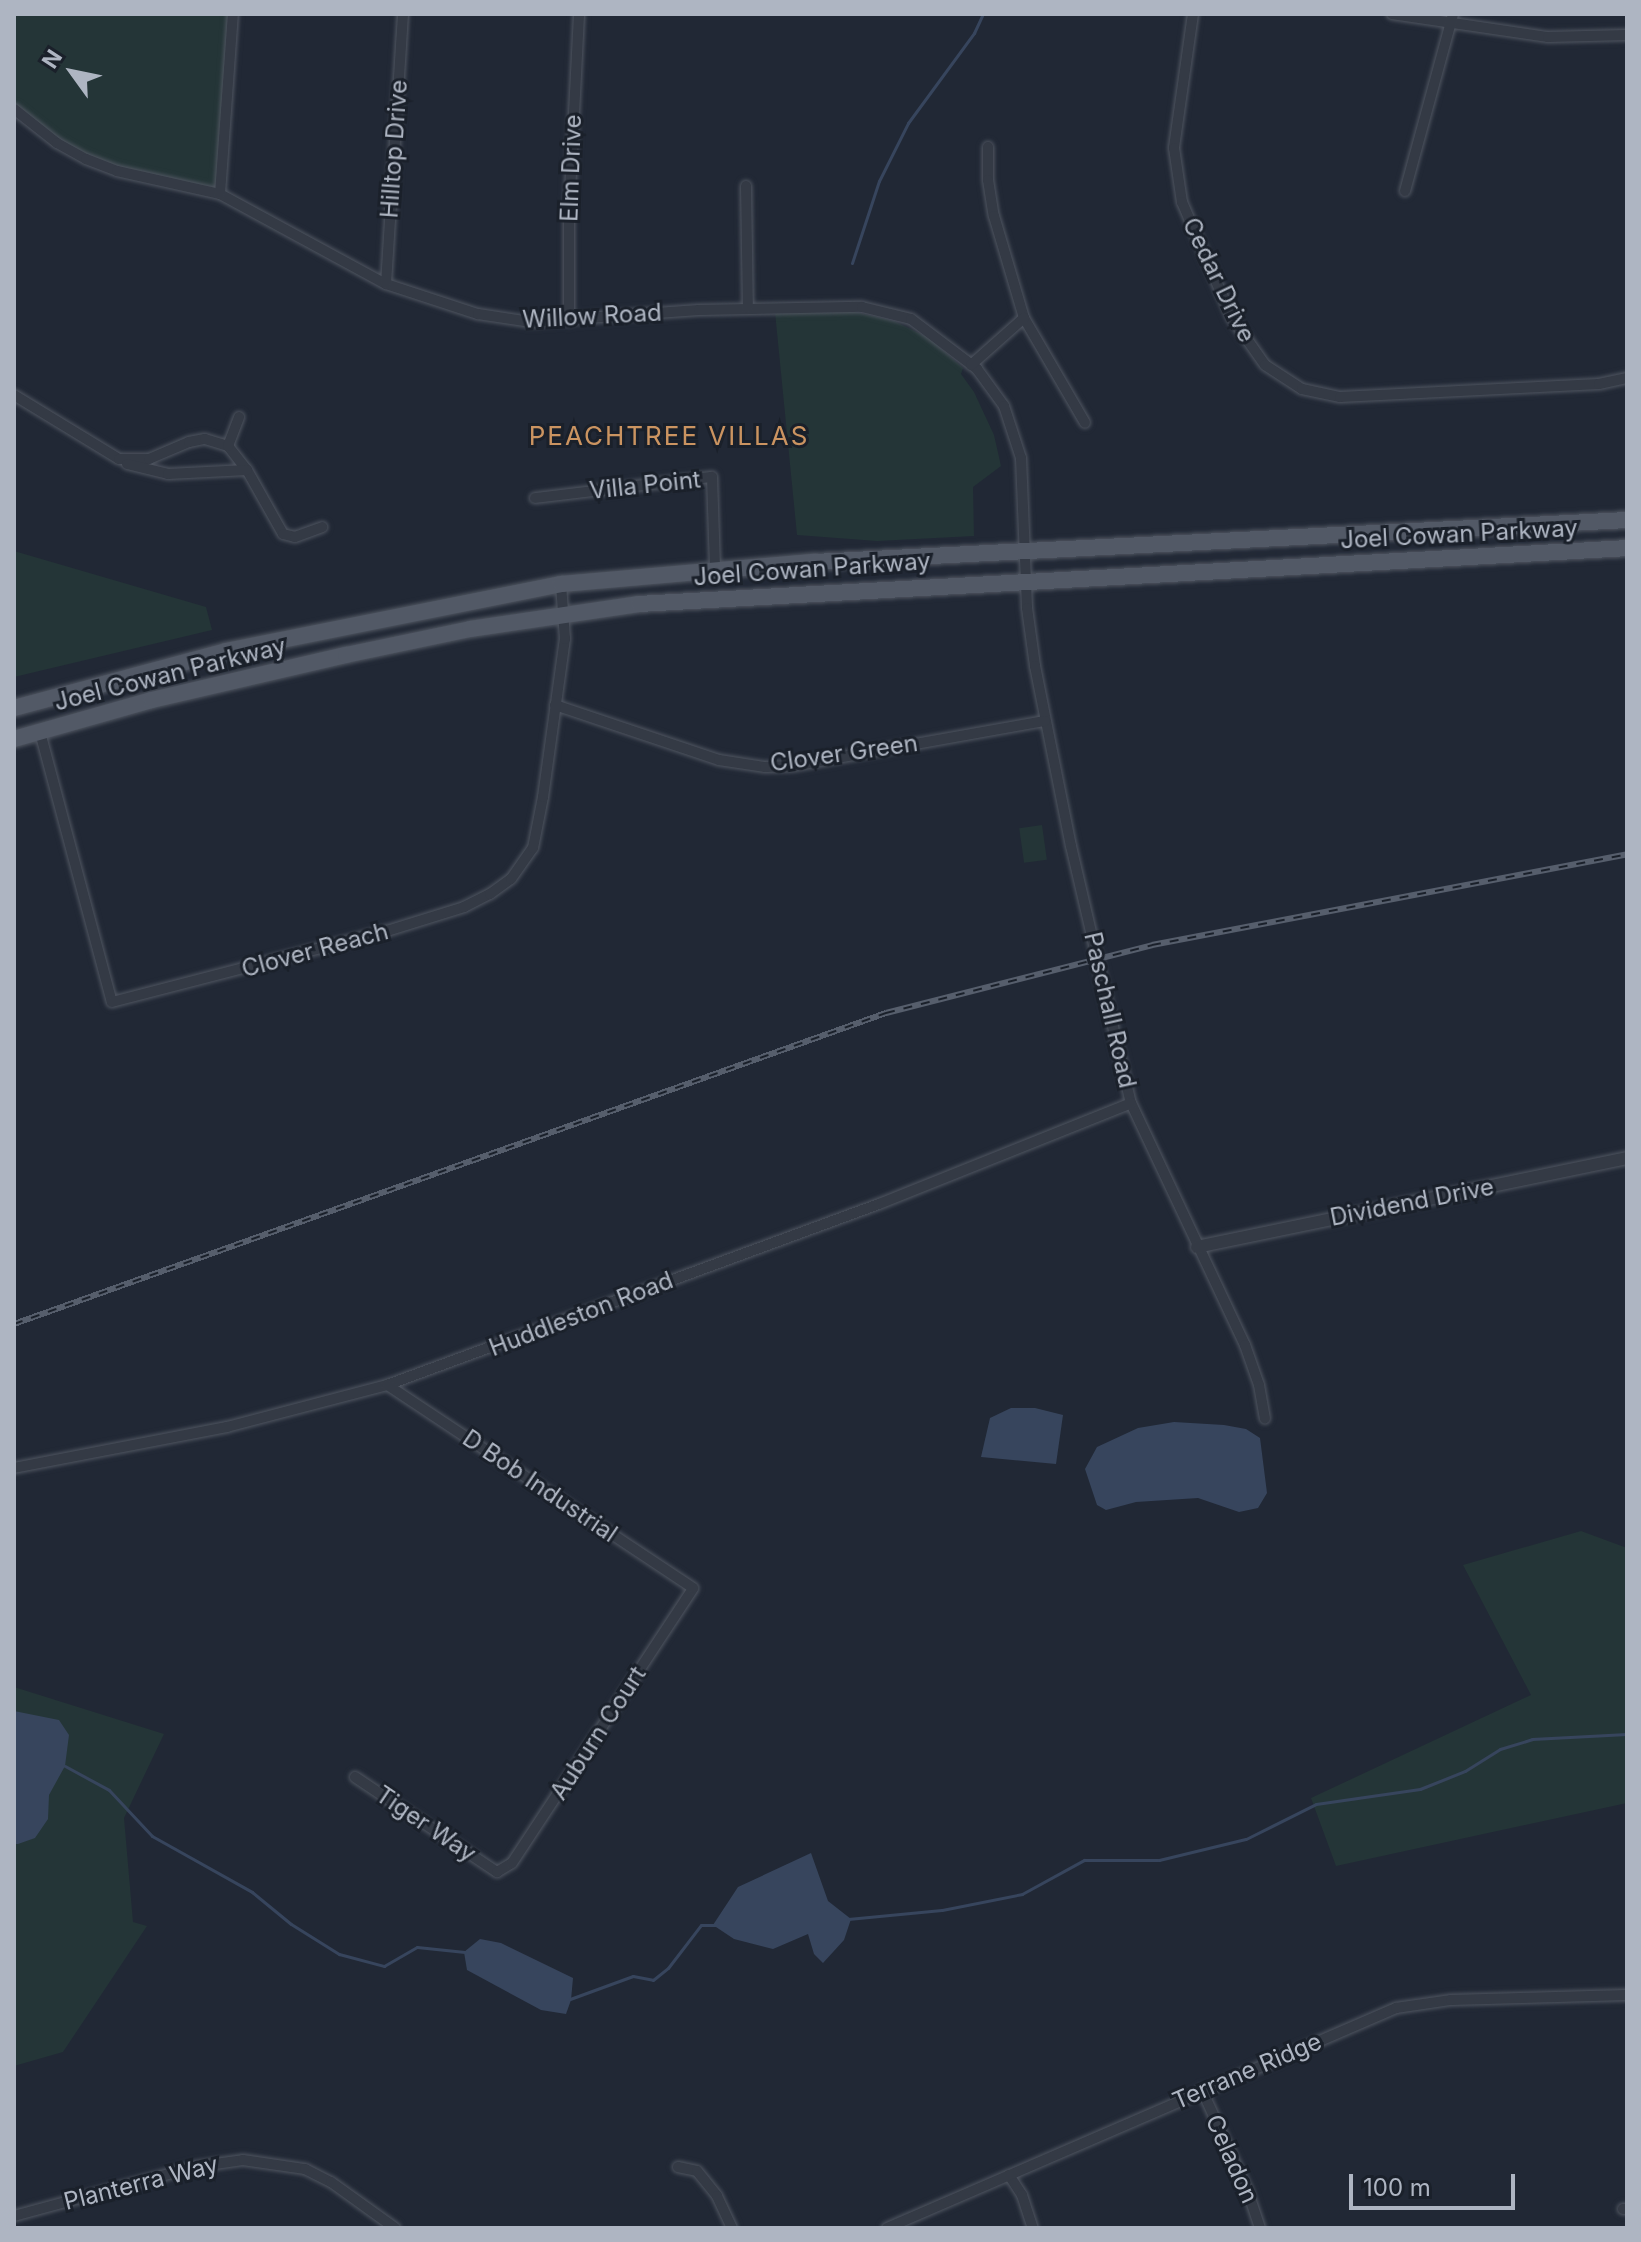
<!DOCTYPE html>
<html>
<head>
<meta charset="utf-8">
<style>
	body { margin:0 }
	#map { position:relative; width:1641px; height:2242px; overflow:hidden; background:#212835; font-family:Inter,sans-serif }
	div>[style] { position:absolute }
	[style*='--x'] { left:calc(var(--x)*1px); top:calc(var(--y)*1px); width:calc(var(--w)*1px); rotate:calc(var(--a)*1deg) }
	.green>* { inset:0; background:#243537; transform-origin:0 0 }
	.water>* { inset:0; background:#37455d }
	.stream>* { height:3px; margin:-1.5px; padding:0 1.5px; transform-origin:1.5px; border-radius:1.5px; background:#37455d }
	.roads { filter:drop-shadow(0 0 2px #4f5560) drop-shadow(0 0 2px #4f5560) }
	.minor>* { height:10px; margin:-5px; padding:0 5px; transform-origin:5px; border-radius:5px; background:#343a45 }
	.tertiary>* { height:12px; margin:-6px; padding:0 6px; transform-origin:6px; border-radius:6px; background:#343a45 }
	.primary>* { height:16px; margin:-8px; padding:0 8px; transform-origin:8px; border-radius:8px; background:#525966 }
	.rail>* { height:6px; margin-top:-3px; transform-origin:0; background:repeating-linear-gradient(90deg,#1a202a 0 9px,#565e6c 0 18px); box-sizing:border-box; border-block:2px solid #565e6c }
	span { translate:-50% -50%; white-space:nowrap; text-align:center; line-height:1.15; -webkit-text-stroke:6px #1a202a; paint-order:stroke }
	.street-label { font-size:24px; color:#aeb5c2 }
	.neighbourhood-label { font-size:26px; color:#cb9461; letter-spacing:2px }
	.frame { position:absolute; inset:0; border:16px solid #aeb5c2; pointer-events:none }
	.north { position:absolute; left:32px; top:32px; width:80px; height:80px; -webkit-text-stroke:6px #1a202a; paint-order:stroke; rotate:303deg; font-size:22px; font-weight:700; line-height:32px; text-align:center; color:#aeb5c2 }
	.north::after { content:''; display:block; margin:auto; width:28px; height:36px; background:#aeb5c2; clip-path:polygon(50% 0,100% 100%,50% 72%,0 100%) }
	.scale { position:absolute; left:1349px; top:2174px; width:166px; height:36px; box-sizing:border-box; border:4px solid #aeb5c2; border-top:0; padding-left:10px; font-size:24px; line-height:28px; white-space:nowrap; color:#aeb5c2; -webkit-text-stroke:6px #1a202a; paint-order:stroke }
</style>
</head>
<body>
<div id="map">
	<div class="green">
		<div style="clip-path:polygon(14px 14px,233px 14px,220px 194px,93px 162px,14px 108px)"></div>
		<div style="clip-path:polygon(775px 312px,855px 312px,894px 321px,929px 338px,963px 368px,961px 374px,974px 392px,994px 435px,1001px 466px,973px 487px,974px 536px,877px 541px,797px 535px)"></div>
		<div style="clip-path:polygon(14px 551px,206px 607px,212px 630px,14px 677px)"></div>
		<div style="left:1042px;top:825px;width:35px;height:23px;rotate:82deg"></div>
		<div style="clip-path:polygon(1581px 1531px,1627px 1548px,1627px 1803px,1336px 1866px,1311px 1798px,1531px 1695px,1463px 1565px)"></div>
		<div style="clip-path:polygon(14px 1687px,164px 1734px,124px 1818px,133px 1922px,147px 1926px,63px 2052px,14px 2066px)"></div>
	</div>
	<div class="water">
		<div style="clip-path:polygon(1011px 1408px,1035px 1408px,1063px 1415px,1056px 1464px,981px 1457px,990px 1418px)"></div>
		<div style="clip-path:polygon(1174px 1422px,1224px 1425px,1246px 1429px,1260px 1438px,1267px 1493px,1258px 1508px,1239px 1512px,1198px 1498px,1136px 1502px,1106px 1510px,1097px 1505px,1085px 1469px,1097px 1447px,1138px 1428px)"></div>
		<div style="clip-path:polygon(14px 1711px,59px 1720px,69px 1735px,65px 1766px,49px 1795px,48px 1819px,35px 1838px,18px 1844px,14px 1844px)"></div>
		<div style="clip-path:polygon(811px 1853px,828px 1901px,851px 1919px,844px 1940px,823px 1963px,814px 1954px,808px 1934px,773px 1949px,734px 1939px,713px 1925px,738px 1887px)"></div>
		<div style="clip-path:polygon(480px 1939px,501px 1943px,573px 1978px,571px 2000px,566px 2014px,541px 2010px,467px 1970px,464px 1952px)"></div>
	</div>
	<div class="stream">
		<div style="--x:852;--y:263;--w:86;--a:-71.8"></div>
		<div style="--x:879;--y:181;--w:65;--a:-63.4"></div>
		<div style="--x:908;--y:123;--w:112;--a:-53.7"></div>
		<div style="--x:974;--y:33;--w:21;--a:-65"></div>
		<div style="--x:65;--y:1766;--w:50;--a:28.6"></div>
		<div style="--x:109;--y:1790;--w:63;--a:46.9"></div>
		<div style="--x:152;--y:1836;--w:115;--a:29.2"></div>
		<div style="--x:252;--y:1892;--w:50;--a:39.4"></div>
		<div style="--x:291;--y:1924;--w:57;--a:32"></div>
		<div style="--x:339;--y:1954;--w:47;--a:14.9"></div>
		<div style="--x:384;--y:1966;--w:38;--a:-30"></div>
		<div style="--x:417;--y:1947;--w:48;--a:5.9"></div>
		<div style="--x:848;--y:1919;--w:94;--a:-5.5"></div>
		<div style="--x:942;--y:1910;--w:82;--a:-11.3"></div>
		<div style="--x:1022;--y:1894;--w:71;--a:-28.7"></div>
		<div style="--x:1084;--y:1860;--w:75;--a:0"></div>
		<div style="--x:1159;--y:1860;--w:89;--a:-13.6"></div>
		<div style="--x:1246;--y:1839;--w:78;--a:-26.6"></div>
		<div style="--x:1316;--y:1804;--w:105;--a:-8.2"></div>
		<div style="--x:1420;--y:1789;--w:48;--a:-21.8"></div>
		<div style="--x:1465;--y:1771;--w:41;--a:-32.2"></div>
		<div style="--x:1500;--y:1749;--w:34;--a:-17"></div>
		<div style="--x:1532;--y:1739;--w:95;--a:-3"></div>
		<div style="--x:570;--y:1999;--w:67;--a:-20.1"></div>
		<div style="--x:633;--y:1976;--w:20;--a:11"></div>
		<div style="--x:653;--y:1980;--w:19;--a:-39"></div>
		<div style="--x:668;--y:1968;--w:54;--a:-52.5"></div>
		<div style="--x:701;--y:1925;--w:16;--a:0"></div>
	</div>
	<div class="roads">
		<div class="minor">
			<div style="--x:1193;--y:14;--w:135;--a:98.1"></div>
			<div style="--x:1174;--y:148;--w:55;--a:81.6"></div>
			<div style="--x:1182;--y:202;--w:126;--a:66.7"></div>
			<div style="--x:1232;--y:318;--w:57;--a:54.9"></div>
			<div style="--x:1265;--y:365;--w:44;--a:33"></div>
			<div style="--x:1302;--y:389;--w:39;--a:12"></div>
			<div style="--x:1340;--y:397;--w:259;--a:-2.9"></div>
			<div style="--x:1599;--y:384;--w:29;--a:-12"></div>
			<div style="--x:1392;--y:14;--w:158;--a:8.4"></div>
			<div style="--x:1548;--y:37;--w:79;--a:-1.5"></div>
			<div style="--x:14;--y:109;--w:55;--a:38.3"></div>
			<div style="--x:57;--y:143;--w:33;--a:29"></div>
			<div style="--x:86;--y:159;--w:33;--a:21"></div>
			<div style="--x:117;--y:171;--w:106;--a:12.6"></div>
			<div style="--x:220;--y:194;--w:189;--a:28.5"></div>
			<div style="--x:386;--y:284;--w:97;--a:18.1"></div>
			<div style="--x:478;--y:314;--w:54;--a:8.6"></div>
			<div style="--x:531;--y:322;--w:168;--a:-4.1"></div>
			<div style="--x:699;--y:310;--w:163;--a:-1.1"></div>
			<div style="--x:862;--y:307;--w:50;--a:13.8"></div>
			<div style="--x:911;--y:319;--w:83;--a:37.1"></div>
			<div style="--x:977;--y:369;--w:46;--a:53.9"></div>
			<div style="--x:1004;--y:406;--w:55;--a:71.9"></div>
			<div style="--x:1021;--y:458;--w:150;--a:87.7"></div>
			<div style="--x:1027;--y:608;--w:59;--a:82.1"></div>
			<div style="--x:1035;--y:666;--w:184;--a:78.7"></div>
			<div style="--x:1071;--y:846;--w:264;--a:76.9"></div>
			<div style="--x:1131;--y:1103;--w:268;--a:64.8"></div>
			<div style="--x:1245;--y:1345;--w:42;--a:70.7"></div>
			<div style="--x:1259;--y:1385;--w:34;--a:80"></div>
			<div style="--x:988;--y:147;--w:33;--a:90"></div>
			<div style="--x:988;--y:180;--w:36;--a:81"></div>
			<div style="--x:994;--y:216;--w:106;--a:73.6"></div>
			<div style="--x:1024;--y:318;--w:121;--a:59.8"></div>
			<div style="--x:746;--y:186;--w:122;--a:89.1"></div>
			<div style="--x:1405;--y:191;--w:183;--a:-74.8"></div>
			<div style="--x:220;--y:194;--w:180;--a:-85.9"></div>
			<div style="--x:386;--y:284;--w:271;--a:-86.4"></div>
			<div style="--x:569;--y:321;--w:109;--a:-90"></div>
			<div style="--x:569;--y:212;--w:198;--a:-87.1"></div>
			<div style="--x:971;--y:365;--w:71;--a:-41.6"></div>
			<div style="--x:14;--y:395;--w:123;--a:31.4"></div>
			<div style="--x:119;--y:459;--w:30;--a:0"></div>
			<div style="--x:149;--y:459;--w:43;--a:-23"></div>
			<div style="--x:189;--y:442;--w:16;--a:-11"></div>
			<div style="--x:205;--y:439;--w:24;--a:17"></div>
			<div style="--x:228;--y:446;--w:31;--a:52"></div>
			<div style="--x:247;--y:470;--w:73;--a:60.6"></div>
			<div style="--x:283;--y:534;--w:12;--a:14"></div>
			<div style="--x:295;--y:537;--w:29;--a:-20"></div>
			<div style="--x:228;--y:446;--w:31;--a:-69"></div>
			<div style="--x:127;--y:464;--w:42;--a:13.7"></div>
			<div style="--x:168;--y:474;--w:79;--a:-2.9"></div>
			<div style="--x:535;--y:498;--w:178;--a:-6.8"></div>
			<div style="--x:712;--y:477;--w:92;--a:88.1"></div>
			<div style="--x:555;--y:705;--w:173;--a:18.5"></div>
			<div style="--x:719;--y:760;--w:47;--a:8.7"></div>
			<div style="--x:765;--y:767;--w:27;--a:-2"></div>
			<div style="--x:792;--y:766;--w:257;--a:-10.1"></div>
			<div style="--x:40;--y:732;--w:279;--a:75.1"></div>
			<div style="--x:112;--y:1002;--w:284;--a:-14.5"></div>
			<div style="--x:387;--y:931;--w:81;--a:-17.3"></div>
			<div style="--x:464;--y:907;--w:29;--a:-27"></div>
			<div style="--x:490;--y:894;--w:26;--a:-36"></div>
			<div style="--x:511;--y:879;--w:38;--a:-55"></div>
			<div style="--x:533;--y:848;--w:52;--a:-78.9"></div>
			<div style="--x:543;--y:797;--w:160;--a:-82.1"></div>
			<div style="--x:565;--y:639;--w:55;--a:-94.2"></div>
			<div style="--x:14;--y:1468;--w:217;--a:-10.9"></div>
			<div style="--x:227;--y:1427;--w:165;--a:-14.7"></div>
			<div style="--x:387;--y:1385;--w:524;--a:-20.2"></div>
			<div style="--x:879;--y:1204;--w:271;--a:-21.8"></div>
			<div style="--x:355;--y:1777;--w:171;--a:33.8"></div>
			<div style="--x:497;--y:1872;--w:17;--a:-31"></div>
			<div style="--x:512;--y:1863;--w:329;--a:-56.6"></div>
			<div style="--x:693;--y:1588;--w:367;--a:-146.4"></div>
			<div style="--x:1202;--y:2090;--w:109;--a:65.6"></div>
			<div style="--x:1247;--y:2189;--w:41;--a:71.6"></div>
			<div style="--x:678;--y:2167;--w:19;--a:12"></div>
			<div style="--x:697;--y:2171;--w:32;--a:51"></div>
			<div style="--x:717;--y:2196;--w:35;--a:65"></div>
			<div style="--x:1009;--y:2175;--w:24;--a:57"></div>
			<div style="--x:1022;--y:2195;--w:35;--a:72"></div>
			<div style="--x:1623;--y:2209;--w:4;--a:0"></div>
			<div style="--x:14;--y:2216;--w:187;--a:-15.2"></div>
			<div style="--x:194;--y:2167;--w:49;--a:-8.1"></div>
			<div style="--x:243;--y:2160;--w:63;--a:8.3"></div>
			<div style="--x:305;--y:2169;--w:29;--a:27"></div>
			<div style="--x:331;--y:2182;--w:79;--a:35.7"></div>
			<div style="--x:887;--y:2228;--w:555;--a:-23.37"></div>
			<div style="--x:1396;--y:2008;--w:56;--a:-8.3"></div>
			<div style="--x:1451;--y:2000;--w:176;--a:-1.6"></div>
		</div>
		<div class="tertiary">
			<div style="--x:1197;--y:1247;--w:439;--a:-11.7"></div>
		</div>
		<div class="primary">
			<div style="--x:14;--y:708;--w:220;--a:-15"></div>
			<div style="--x:226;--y:651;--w:342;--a:-11.3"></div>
			<div style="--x:561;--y:584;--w:255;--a:-5"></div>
			<div style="--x:815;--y:562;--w:813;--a:-2.96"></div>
			<div style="--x:14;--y:739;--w:143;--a:-15.8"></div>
			<div style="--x:152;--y:700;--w:199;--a:-13.1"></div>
			<div style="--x:346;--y:655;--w:127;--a:-11.8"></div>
			<div style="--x:470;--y:629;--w:171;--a:-8.4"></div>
			<div style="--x:639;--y:604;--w:990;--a:-3.24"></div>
		</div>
	</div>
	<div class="rail">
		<div style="--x:14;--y:1324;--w:926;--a:-19.63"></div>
		<div style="--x:886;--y:1013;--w:275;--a:-14.3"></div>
		<div style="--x:1152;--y:945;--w:484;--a:-10.8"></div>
	</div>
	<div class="street-label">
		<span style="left:394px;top:149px;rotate:-86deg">Hilltop Drive</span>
		<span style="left:571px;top:168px;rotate:-88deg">Elm Drive</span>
		<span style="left:1219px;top:280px;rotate:64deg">Cedar Drive</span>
		<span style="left:592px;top:316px;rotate:-3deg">Willow Road</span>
		<span style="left:645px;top:485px;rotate:-6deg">Villa Point</span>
		<span style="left:1459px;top:534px;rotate:-3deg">Joel Cowan Parkway</span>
		<span style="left:812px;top:569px;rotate:-4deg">Joel Cowan Parkway</span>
		<span style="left:170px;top:674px;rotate:-14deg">Joel Cowan Parkway</span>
		<span style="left:844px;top:753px;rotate:-8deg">Clover Green</span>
		<span style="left:315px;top:950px;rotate:-15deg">Clover Reach</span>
		<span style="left:1110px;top:1010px;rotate:77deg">Paschall Road</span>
		<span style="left:1412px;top:1202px;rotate:-11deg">Dividend Drive</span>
		<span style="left:581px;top:1314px;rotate:-21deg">Huddleston Road</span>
		<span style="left:540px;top:1486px;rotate:34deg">D Bob Industrial</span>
		<span style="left:598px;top:1733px;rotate:-57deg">Auburn Court</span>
		<span style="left:426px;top:1824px;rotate:34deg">Tiger Way</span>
		<span style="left:1247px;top:2071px;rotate:-23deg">Terrane Ridge</span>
		<span style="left:1232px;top:2159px;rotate:66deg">Celadon</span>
		<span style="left:141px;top:2183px;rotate:-14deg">Planterra Way</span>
	</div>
	<div class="neighbourhood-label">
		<span style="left:669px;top:436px">PEACHTREE VILLAS</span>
	</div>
	<div class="frame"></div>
	<div class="north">N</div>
	<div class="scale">100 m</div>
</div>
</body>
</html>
